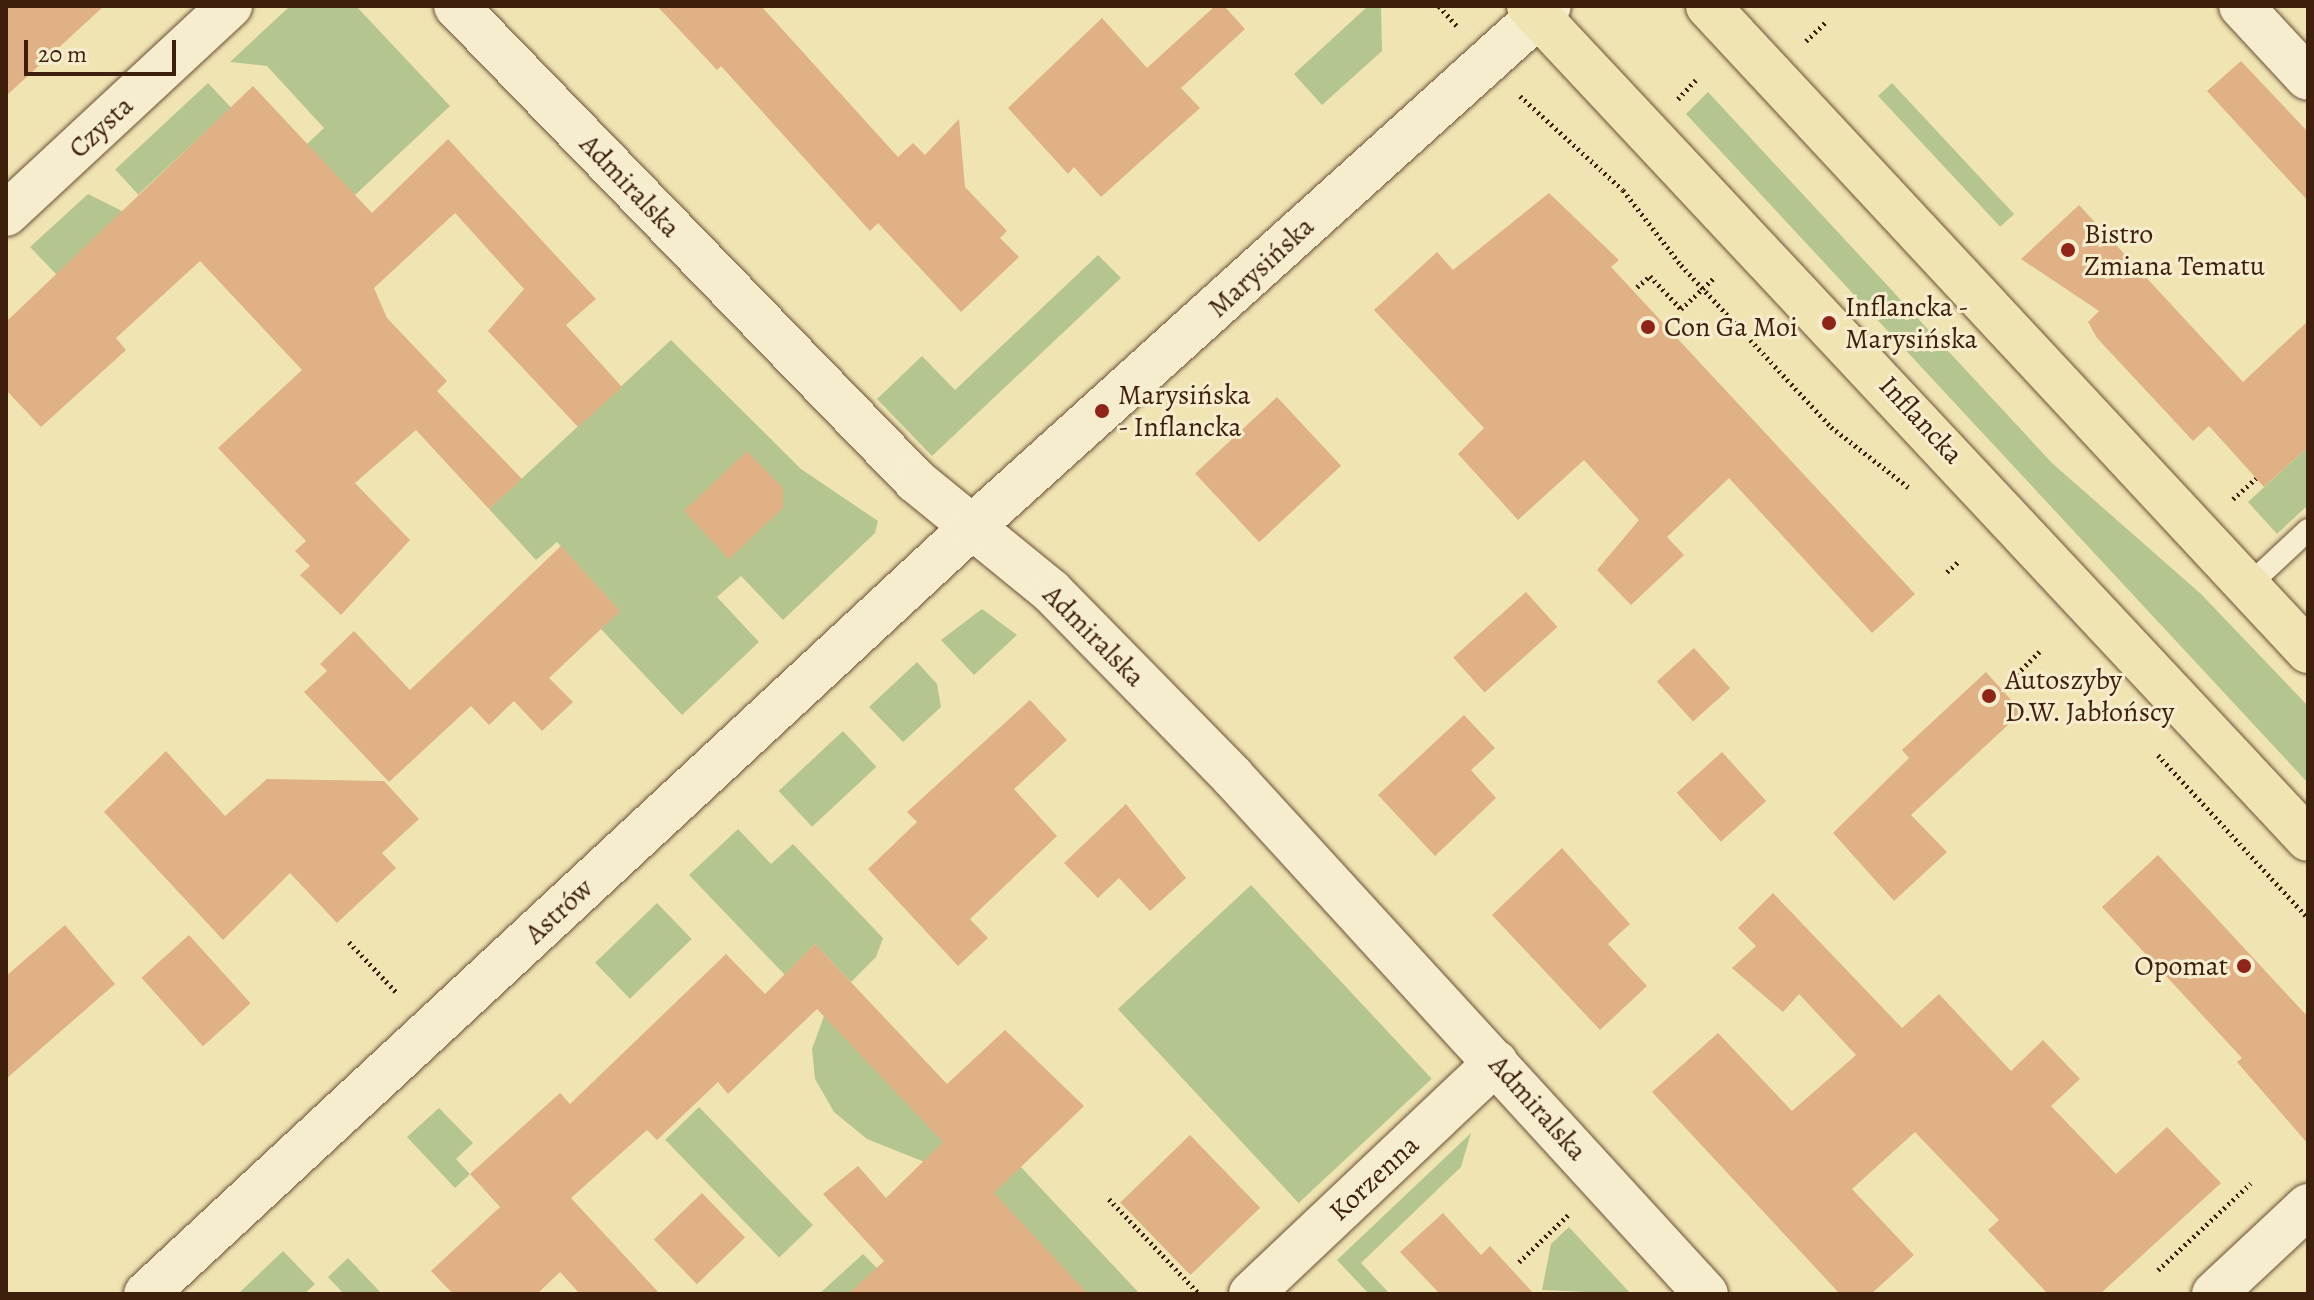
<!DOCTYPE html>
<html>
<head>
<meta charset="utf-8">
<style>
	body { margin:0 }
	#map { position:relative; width:2314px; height:1300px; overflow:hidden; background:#f1e4b3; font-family:Alegreya,serif }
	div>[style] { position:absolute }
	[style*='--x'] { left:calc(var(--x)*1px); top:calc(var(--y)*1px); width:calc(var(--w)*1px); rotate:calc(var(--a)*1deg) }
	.green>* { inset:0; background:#b5c590; transform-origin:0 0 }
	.building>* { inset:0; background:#dfb185; transform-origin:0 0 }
	.path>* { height:5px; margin-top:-2.5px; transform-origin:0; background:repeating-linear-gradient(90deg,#3e1f0b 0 2px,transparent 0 6px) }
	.roads { filter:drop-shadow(0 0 2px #6b5035) drop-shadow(0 0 2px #6b5035) }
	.service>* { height:22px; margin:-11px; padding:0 11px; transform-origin:11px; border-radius:11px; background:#f6edce }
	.minor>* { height:44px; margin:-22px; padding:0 22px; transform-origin:22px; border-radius:22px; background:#f6edce }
	.primary>* { height:44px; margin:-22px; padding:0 22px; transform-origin:22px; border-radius:22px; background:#f1e4b3 }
	.dots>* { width:22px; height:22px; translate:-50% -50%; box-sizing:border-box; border:4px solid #f6edce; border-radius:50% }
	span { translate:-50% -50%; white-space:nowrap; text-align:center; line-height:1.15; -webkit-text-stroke:6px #f6edce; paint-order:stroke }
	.street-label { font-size:28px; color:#3e1f0b }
	.poi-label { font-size:28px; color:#3e1f0b }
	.left { translate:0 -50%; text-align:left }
	.right { translate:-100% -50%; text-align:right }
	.frame { position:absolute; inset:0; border:8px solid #3e1f0b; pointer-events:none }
	.scale { position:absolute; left:24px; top:40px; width:152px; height:36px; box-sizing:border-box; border:4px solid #3e1f0b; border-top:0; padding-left:10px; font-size:24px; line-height:28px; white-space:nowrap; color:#3e1f0b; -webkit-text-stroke:6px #f6edce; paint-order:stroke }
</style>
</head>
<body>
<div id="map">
	<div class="green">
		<div style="clip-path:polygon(290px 6px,356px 6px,450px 106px,355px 195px,223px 222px,324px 128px,267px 66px,230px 62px)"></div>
		<div style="clip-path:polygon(1368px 6px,1381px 6px,1382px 51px,1322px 105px,1294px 74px)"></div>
		<div style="left:208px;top:83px;width:34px;height:127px;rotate:47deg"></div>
		<div style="left:1892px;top:83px;width:179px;height:19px;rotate:47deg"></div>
		<div style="clip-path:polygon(1708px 92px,2052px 463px,2201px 594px,2308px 706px,2308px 783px,1686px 114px)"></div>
		<div style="clip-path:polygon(88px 194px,124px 212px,57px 275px,30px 247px)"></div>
		<div style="clip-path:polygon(1098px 255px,1121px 278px,932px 456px,877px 399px,922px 356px,955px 390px)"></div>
		<div style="clip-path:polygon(671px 340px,801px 469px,878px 521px,875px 533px,783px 620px,741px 576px,717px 597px,759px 642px,682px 715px,601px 629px,619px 610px,557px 542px,536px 560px,489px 509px)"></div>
		<div style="clip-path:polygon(2308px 447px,2308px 505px,2277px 534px,2248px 502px)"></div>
		<div style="clip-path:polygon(982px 609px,1017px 635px,974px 675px,941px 640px)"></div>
		<div style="clip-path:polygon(917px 662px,937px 684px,941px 707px,903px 742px,869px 707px)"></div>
		<div style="left:843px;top:731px;width:49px;height:88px;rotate:47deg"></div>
		<div style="clip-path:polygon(738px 829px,771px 864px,793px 844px,883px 938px,876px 957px,851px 982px,815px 944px,785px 975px,689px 875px)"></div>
		<div style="left:1251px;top:885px;width:265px;height:182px;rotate:47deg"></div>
		<div style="left:657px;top:903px;width:50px;height:86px;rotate:46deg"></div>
		<div style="clip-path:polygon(824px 1016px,989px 1133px,1140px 1294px,1088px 1294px,947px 1171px,867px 1139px,834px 1112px,815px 1079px,812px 1049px)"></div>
		<div style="left:699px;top:1107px;width:164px;height:47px;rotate:46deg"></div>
		<div style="clip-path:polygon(439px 1108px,473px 1143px,456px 1159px,470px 1174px,455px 1188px,407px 1137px)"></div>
		<div style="clip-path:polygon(1471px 1133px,1461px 1167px,1361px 1263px,1390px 1294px,1369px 1294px,1337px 1260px)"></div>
		<div style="clip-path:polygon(1569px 1227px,1631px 1294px,1542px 1290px,1551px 1244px)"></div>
		<div style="clip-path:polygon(283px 1251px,315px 1284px,304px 1294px,238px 1294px)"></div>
		<div style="clip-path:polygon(863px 1254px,877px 1268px,868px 1294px,819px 1294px)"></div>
		<div style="clip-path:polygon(348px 1258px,382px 1294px,344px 1294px,328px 1277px)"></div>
	</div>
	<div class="building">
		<div style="clip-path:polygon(6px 6px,104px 6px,6px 96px)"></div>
		<div style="clip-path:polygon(657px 6px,761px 6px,898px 157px,913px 143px,925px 155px,959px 119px,965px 187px,1007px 231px,1000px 238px,1019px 257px,961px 312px,878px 223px,870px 231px,721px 66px,717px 70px)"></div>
		<div style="clip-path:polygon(1215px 6px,1224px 6px,1245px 29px,1181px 88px,1200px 108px,1101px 197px,1074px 167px,1068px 174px,1008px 108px,1102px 18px,1147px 68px)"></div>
		<div style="clip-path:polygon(2241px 61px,2308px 132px,2308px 201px,2207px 91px)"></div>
		<div style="clip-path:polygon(253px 86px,372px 213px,448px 139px,596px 299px,566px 325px,622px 387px,578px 427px,488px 331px,524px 289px,455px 213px,374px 288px,387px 318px,447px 381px,437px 391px,522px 479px,489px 509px,416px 430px,355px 483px,410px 540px,341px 615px,300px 575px,310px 566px,295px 551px,306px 541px,218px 448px,302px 370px,200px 261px,116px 338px,126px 350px,41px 427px,6px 390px,6px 322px)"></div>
		<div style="clip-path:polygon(1549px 193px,1619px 260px,1611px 267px,1915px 594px,1872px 633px,1729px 478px,1667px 537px,1684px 555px,1631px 605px,1597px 570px,1639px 520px,1584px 460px,1518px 520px,1458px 454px,1484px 428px,1374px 310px,1437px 252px,1453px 270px)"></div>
		<div style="clip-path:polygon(2079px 205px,2243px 382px,2308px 321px,2308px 447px,2264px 487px,2209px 426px,2193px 441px,2097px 338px,2088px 322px,2099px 311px,2021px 259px)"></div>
		<div style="left:1277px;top:397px;width:94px;height:112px;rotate:47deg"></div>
		<div style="clip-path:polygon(747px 451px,783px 488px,783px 508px,729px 559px,684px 511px)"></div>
		<div style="clip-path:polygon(561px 546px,620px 611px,549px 678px,573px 702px,542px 731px,514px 701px,489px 725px,471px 706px,389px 782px,304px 692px,327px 671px,320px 664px,354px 631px,410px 690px)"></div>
		<div style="left:1526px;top:592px;width:47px;height:98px;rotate:48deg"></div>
		<div style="left:1694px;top:648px;width:54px;height:50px;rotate:48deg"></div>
		<div style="clip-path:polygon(1986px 672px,2022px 712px,1911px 815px,1947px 852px,1894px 901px,1833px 833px,1909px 758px,1902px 750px)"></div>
		<div style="clip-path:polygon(1030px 700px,1067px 740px,1014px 789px,1057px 836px,970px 919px,988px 938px,958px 966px,868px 869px,917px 822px,907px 812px)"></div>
		<div style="clip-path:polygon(1464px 715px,1495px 748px,1471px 770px,1496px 798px,1435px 856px,1378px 795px)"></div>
		<div style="clip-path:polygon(166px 751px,225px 816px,267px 779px,384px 781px,419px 819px,382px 853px,396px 868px,337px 923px,290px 873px,223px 940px,104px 812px)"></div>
		<div style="left:1722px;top:752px;width:66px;height:61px;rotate:48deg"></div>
		<div style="clip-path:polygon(1126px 804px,1186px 878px,1150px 911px,1119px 878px,1098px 898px,1064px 863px)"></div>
		<div style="clip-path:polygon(1562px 848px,1630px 924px,1608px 944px,1647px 986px,1600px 1030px,1492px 915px)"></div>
		<div style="clip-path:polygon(2158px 855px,2308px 1017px,2308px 1144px,2237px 1062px,2242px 1058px,2102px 907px)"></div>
		<div style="clip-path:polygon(1773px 893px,1902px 1028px,1939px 994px,2011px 1071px,2043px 1040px,2080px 1079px,2051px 1106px,2116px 1174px,2167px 1127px,2221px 1183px,2100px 1294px,2048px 1294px,1988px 1230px,1999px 1220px,1915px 1132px,1852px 1189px,1914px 1255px,1871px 1294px,1840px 1294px,1652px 1092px,1718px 1033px,1792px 1111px,1856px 1055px,1799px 994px,1783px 1012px,1732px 968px,1756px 946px,1738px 928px)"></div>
		<div style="clip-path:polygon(65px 925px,115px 984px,6px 1079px,6px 976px)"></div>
		<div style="left:189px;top:935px;width:92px;height:64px;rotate:48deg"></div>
		<div style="clip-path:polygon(815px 944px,947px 1084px,1005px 1030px,1084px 1106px,994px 1193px,1088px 1294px,848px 1294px,884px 1261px,823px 1194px,858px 1166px,886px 1198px,943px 1142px,817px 1009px,728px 1094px,718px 1082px,657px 1140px,647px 1130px,571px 1198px,660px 1294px,580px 1294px,560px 1272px,537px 1294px,453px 1294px,431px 1271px,500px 1207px,470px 1174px,560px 1093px,570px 1104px,726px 954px,765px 994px)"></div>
		<div style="left:1190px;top:1135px;width:101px;height:97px;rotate:46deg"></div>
		<div style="left:702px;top:1193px;width:62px;height:67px;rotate:46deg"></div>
		<div style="clip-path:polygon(1443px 1213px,1481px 1255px,1490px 1246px,1534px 1294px,1440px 1294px,1400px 1252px)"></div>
	</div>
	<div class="path">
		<div style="--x:1439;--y:6;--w:27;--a:48"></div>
		<div style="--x:1806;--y:41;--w:29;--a:-44"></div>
		<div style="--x:1520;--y:96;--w:139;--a:42.4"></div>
		<div style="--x:1623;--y:190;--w:95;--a:52.3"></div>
		<div style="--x:1681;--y:265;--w:221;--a:47.2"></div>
		<div style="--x:1831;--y:427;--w:98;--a:37.9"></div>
		<div style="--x:1678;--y:99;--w:26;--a:-47"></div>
		<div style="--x:1637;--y:287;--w:17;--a:-40"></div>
		<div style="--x:1650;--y:276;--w:45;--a:46.8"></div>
		<div style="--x:1681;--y:309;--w:47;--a:-43.3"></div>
		<div style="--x:2233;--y:499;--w:31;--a:-42"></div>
		<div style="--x:1947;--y:572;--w:15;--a:-42"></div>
		<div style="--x:2017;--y:674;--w:33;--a:-45"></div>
		<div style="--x:2158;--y:755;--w:222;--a:47.4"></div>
		<div style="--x:349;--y:942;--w:70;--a:46.7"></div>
		<div style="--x:1109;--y:1199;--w:131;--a:46.5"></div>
		<div style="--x:1519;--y:1262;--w:68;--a:-43.8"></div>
		<div style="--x:2158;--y:1270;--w:127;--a:-43.1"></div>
	</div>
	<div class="roads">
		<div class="service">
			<div style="--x:2248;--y:586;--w:82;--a:-43"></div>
		</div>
		<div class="minor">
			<div style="--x:456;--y:6;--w:661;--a:45.92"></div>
			<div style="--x:916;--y:481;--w:174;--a:39.2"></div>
			<div style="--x:1051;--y:591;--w:259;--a:45.6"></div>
			<div style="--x:1232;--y:776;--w:702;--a:47.54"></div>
			<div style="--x:2241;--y:6;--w:98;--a:47.1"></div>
			<div style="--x:6;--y:214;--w:306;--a:-42.9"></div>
			<div style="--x:146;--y:1294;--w:1127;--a:-42.88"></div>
			<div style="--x:972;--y:527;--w:777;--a:-42.08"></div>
			<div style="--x:1251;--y:1294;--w:337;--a:-43.4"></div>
			<div style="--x:2214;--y:1294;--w:129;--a:-43.1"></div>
		</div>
		<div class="primary">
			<div style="--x:1529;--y:6;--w:1140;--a:46.92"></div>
			<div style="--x:1708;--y:6;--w:881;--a:47.07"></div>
		</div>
	</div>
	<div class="dots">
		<div style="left:2068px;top:250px;background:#8f2418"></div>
		<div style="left:1829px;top:323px;background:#8f2418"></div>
		<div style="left:1648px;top:327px;background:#8f2418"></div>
		<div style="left:1102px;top:411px;background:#8f2418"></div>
		<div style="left:1989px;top:696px;background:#8f2418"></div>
		<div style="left:2244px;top:966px;background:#8f2418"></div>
	</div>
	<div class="street-label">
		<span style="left:101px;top:127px;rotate:-43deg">Czysta</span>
		<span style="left:630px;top:186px;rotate:46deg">Admiralska</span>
		<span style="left:1261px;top:267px;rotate:-43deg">Marysińska</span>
		<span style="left:1921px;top:420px;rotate:47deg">Inflancka</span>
		<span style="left:1094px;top:636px;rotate:45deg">Admiralska</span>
		<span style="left:559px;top:911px;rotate:-43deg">Astrów</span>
		<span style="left:1538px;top:1108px;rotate:48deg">Admiralska</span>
		<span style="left:1374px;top:1178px;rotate:-43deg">Korzenna</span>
	</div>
	<div class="poi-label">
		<span class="left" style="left:2084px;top:250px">Bistro<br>Zmiana Tematu</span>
		<span class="left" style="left:1845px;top:323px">Inflancka -<br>Marysińska</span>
		<span class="left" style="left:1664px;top:327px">Con Ga Moi</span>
		<span class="left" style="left:1118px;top:411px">Marysińska<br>- Inflancka</span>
		<span class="left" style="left:2005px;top:696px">Autoszyby<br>D.W. Jabłońscy</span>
		<span class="right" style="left:2228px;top:966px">Opomat</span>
	</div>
	<div class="frame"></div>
	<div class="scale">20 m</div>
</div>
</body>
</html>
